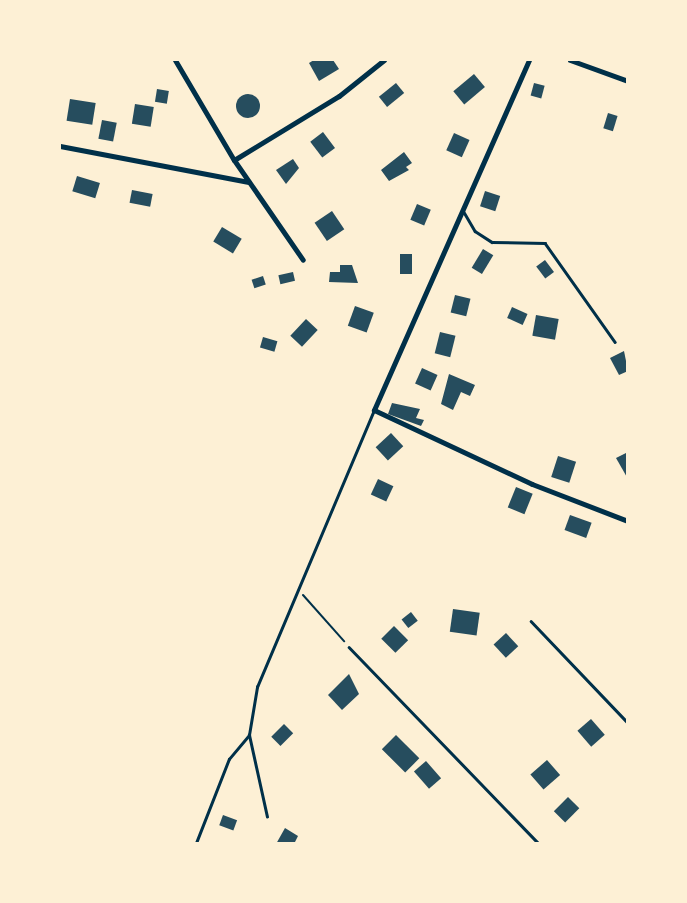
<!DOCTYPE html>
<html>
<head>
<meta charset="utf-8">
<style>
	body { margin:0 }
	#map { position:relative; width:687px; height:903px; overflow:hidden; background:#fdf0d5; font-family:Literata,serif }
	div>[style] { position:absolute }
	[style*='--x'] { left:calc(var(--x)*1px); top:calc(var(--y)*1px); width:calc(var(--w)*1px); rotate:calc(var(--a)*1deg) }
	.building>* { inset:0; background:#264d5e; transform-origin:0 0 }
	.round { border-radius:50% }
	.path>* { height:2px; margin:-1px; padding:0 1px; transform-origin:1px; border-radius:1px; background:#003049 }
	.service>* { height:2.5px; margin:-1.25px; padding:0 1.25px; transform-origin:1.25px; border-radius:1.25px; background:#003049 }
	.minor>* { height:5px; margin:-2.5px; padding:0 2.5px; transform-origin:2.5px; border-radius:2.5px; background:#003049 }
	span { translate:-50% -50%; white-space:nowrap; text-align:center; line-height:1.15; -webkit-text-stroke:7px #fdf0d5; paint-order:stroke }
	.frame { position:absolute; inset:0; border:61px solid #fdf0d5; pointer-events:none }
</style>
</head>
<body>
<div id="map">
	<div class="building">
		<div style="clip-path:polygon(314px 60px,333px 60px,339px 69px,319px 81px,309px 63px)"></div>
		<div style="left:474px;top:74px;width:17px;height:27px;rotate:50deg"></div>
		<div style="left:396px;top:83px;width:13px;height:22px;rotate:51deg"></div>
		<div style="left:534px;top:83px;width:11px;height:13px;rotate:15deg"></div>
		<div style="left:157px;top:89px;width:12px;height:13px;rotate:9deg"></div>
		<div class="round" style="left:236px;top:94px;width:24px;height:24px"></div>
		<div style="left:70px;top:99px;width:26px;height:22px;rotate:9deg"></div>
		<div style="left:135px;top:104px;width:19px;height:20px;rotate:9deg"></div>
		<div style="left:608px;top:113px;width:10px;height:16px;rotate:17deg"></div>
		<div style="left:102px;top:120px;width:15px;height:19px;rotate:11deg"></div>
		<div style="left:323px;top:132px;width:20px;height:16px;rotate:53deg"></div>
		<div style="left:454px;top:133px;width:17px;height:19px;rotate:24deg"></div>
		<div style="clip-path:polygon(404px 152px,412px 163px,406px 167px,409px 170px,389px 181px,381px 170px)"></div>
		<div style="clip-path:polygon(293px 159px,299px 168px,286px 184px,276px 170px)"></div>
		<div style="left:77px;top:176px;width:24px;height:16px;rotate:17deg"></div>
		<div style="left:132px;top:190px;width:21px;height:13px;rotate:11deg"></div>
		<div style="left:485px;top:191px;width:16px;height:16px;rotate:18deg"></div>
		<div style="left:417px;top:204px;width:15px;height:17px;rotate:23deg"></div>
		<div style="left:332px;top:211px;width:22px;height:21px;rotate:56deg"></div>
		<div style="left:222px;top:227px;width:23px;height:17px;rotate:31deg"></div>
		<div style="left:483px;top:249px;width:12px;height:22px;rotate:31deg"></div>
		<div style="left:400px;top:254px;width:12px;height:20px"></div>
		<div style="left:545px;top:260px;width:15px;height:11px;rotate:53deg"></div>
		<div style="clip-path:polygon(340px 265px,352px 265px,358px 283px,329px 282px,330px 272px,340px 272px)"></div>
		<div style="left:293px;top:272px;width:9px;height:15px;rotate:77deg"></div>
		<div style="left:263px;top:276px;width:9px;height:12px;rotate:72deg"></div>
		<div style="left:455px;top:295px;width:16px;height:18px;rotate:14deg"></div>
		<div style="left:355px;top:306px;width:20px;height:21px;rotate:20deg"></div>
		<div style="left:512px;top:307px;width:17px;height:12px;rotate:24deg"></div>
		<div style="left:536px;top:315px;width:23px;height:21px;rotate:10deg"></div>
		<div style="left:306px;top:319px;width:16px;height:23px;rotate:43deg"></div>
		<div style="left:440px;top:332px;width:16px;height:22px;rotate:14deg"></div>
		<div style="left:263px;top:337px;width:15px;height:11px;rotate:16deg"></div>
		<div style="clip-path:polygon(624px 351px,628px 371px,619px 375px,610px 358px)"></div>
		<div style="left:422px;top:368px;width:17px;height:17px;rotate:24deg"></div>
		<div style="clip-path:polygon(449px 374px,475px 385px,470px 396px,461px 392px,453px 410px,441px 404px)"></div>
		<div style="clip-path:polygon(392px 403px,420px 409px,416px 418px,424px 420px,421px 426px,388px 414px)"></div>
		<div style="left:391px;top:433px;width:18px;height:21px;rotate:47deg"></div>
		<div style="clip-path:polygon(628px 452px,628px 479px,616px 458px)"></div>
		<div style="left:558px;top:456px;width:19px;height:22px;rotate:18deg"></div>
		<div style="left:378px;top:479px;width:17px;height:17px;rotate:25deg"></div>
		<div style="left:516px;top:487px;width:18px;height:22px;rotate:22deg"></div>
		<div style="left:570px;top:515px;width:23px;height:16px;rotate:20deg"></div>
		<div style="left:453px;top:609px;width:27px;height:23px;rotate:8deg"></div>
		<div style="left:411px;top:612px;width:11px;height:12px;rotate:52deg"></div>
		<div style="left:394px;top:626px;width:20px;height:18px;rotate:45deg"></div>
		<div style="left:506px;top:633px;width:18px;height:17px;rotate:47deg"></div>
		<div style="clip-path:polygon(349px 674px,359px 694px,342px 710px,328px 695px)"></div>
		<div style="left:591px;top:719px;width:21px;height:18px;rotate:49deg"></div>
		<div style="left:284px;top:724px;width:13px;height:18px;rotate:45deg"></div>
		<div style="left:396px;top:735px;width:33px;height:20px;rotate:45deg"></div>
		<div style="left:547px;top:760px;width:20px;height:22px;rotate:49deg"></div>
		<div style="left:426px;top:761px;width:23px;height:16px;rotate:49deg"></div>
		<div style="left:568px;top:797px;width:16px;height:20px;rotate:45deg"></div>
		<div style="left:223px;top:815px;width:15px;height:11px;rotate:20deg"></div>
		<div style="clip-path:polygon(285px 828px,298px 836px,294px 844px,276px 844px)"></div>
	</div>
	<div class="path">
		<div style="--x:303;--y:595;--w:62;--a:48.3"></div>
	</div>
	<div class="service">
		<div style="--x:464;--y:212;--w:22;--a:60"></div>
		<div style="--x:475;--y:231;--w:20;--a:33"></div>
		<div style="--x:492;--y:242;--w:53;--a:1.1"></div>
		<div style="--x:545;--y:243;--w:121;--a:54.7"></div>
		<div style="--x:531;--y:621;--w:141;--a:46.4"></div>
		<div style="--x:349;--y:647;--w:274;--a:46"></div>
		<div style="--x:267;--y:817;--w:84;--a:-102.4"></div>
		<div style="--x:249;--y:735;--w:49;--a:-80.5"></div>
		<div style="--x:257;--y:687;--w:301;--a:-67.1"></div>
		<div style="--x:196;--y:843;--w:90;--a:-68.6"></div>
		<div style="--x:229;--y:759;--w:31;--a:-50"></div>
	</div>
	<div class="minor">
		<div style="--x:175;--y:60;--w:116;--a:59.5"></div>
		<div style="--x:234;--y:160;--w:121;--a:55.4"></div>
		<div style="--x:529;--y:60;--w:383;--a:113.9"></div>
		<div style="--x:374;--y:410;--w:174;--a:25.1"></div>
		<div style="--x:532;--y:484;--w:103;--a:21.1"></div>
		<div style="--x:570;--y:60;--w:62;--a:19.9"></div>
		<div style="--x:60;--y:146;--w:192;--a:10.8"></div>
		<div style="--x:234;--y:160;--w:123;--a:-31.4"></div>
		<div style="--x:339;--y:96;--w:58;--a:-38.7"></div>
	</div>
	<div class="frame"></div>
</div>
</body>
</html>
